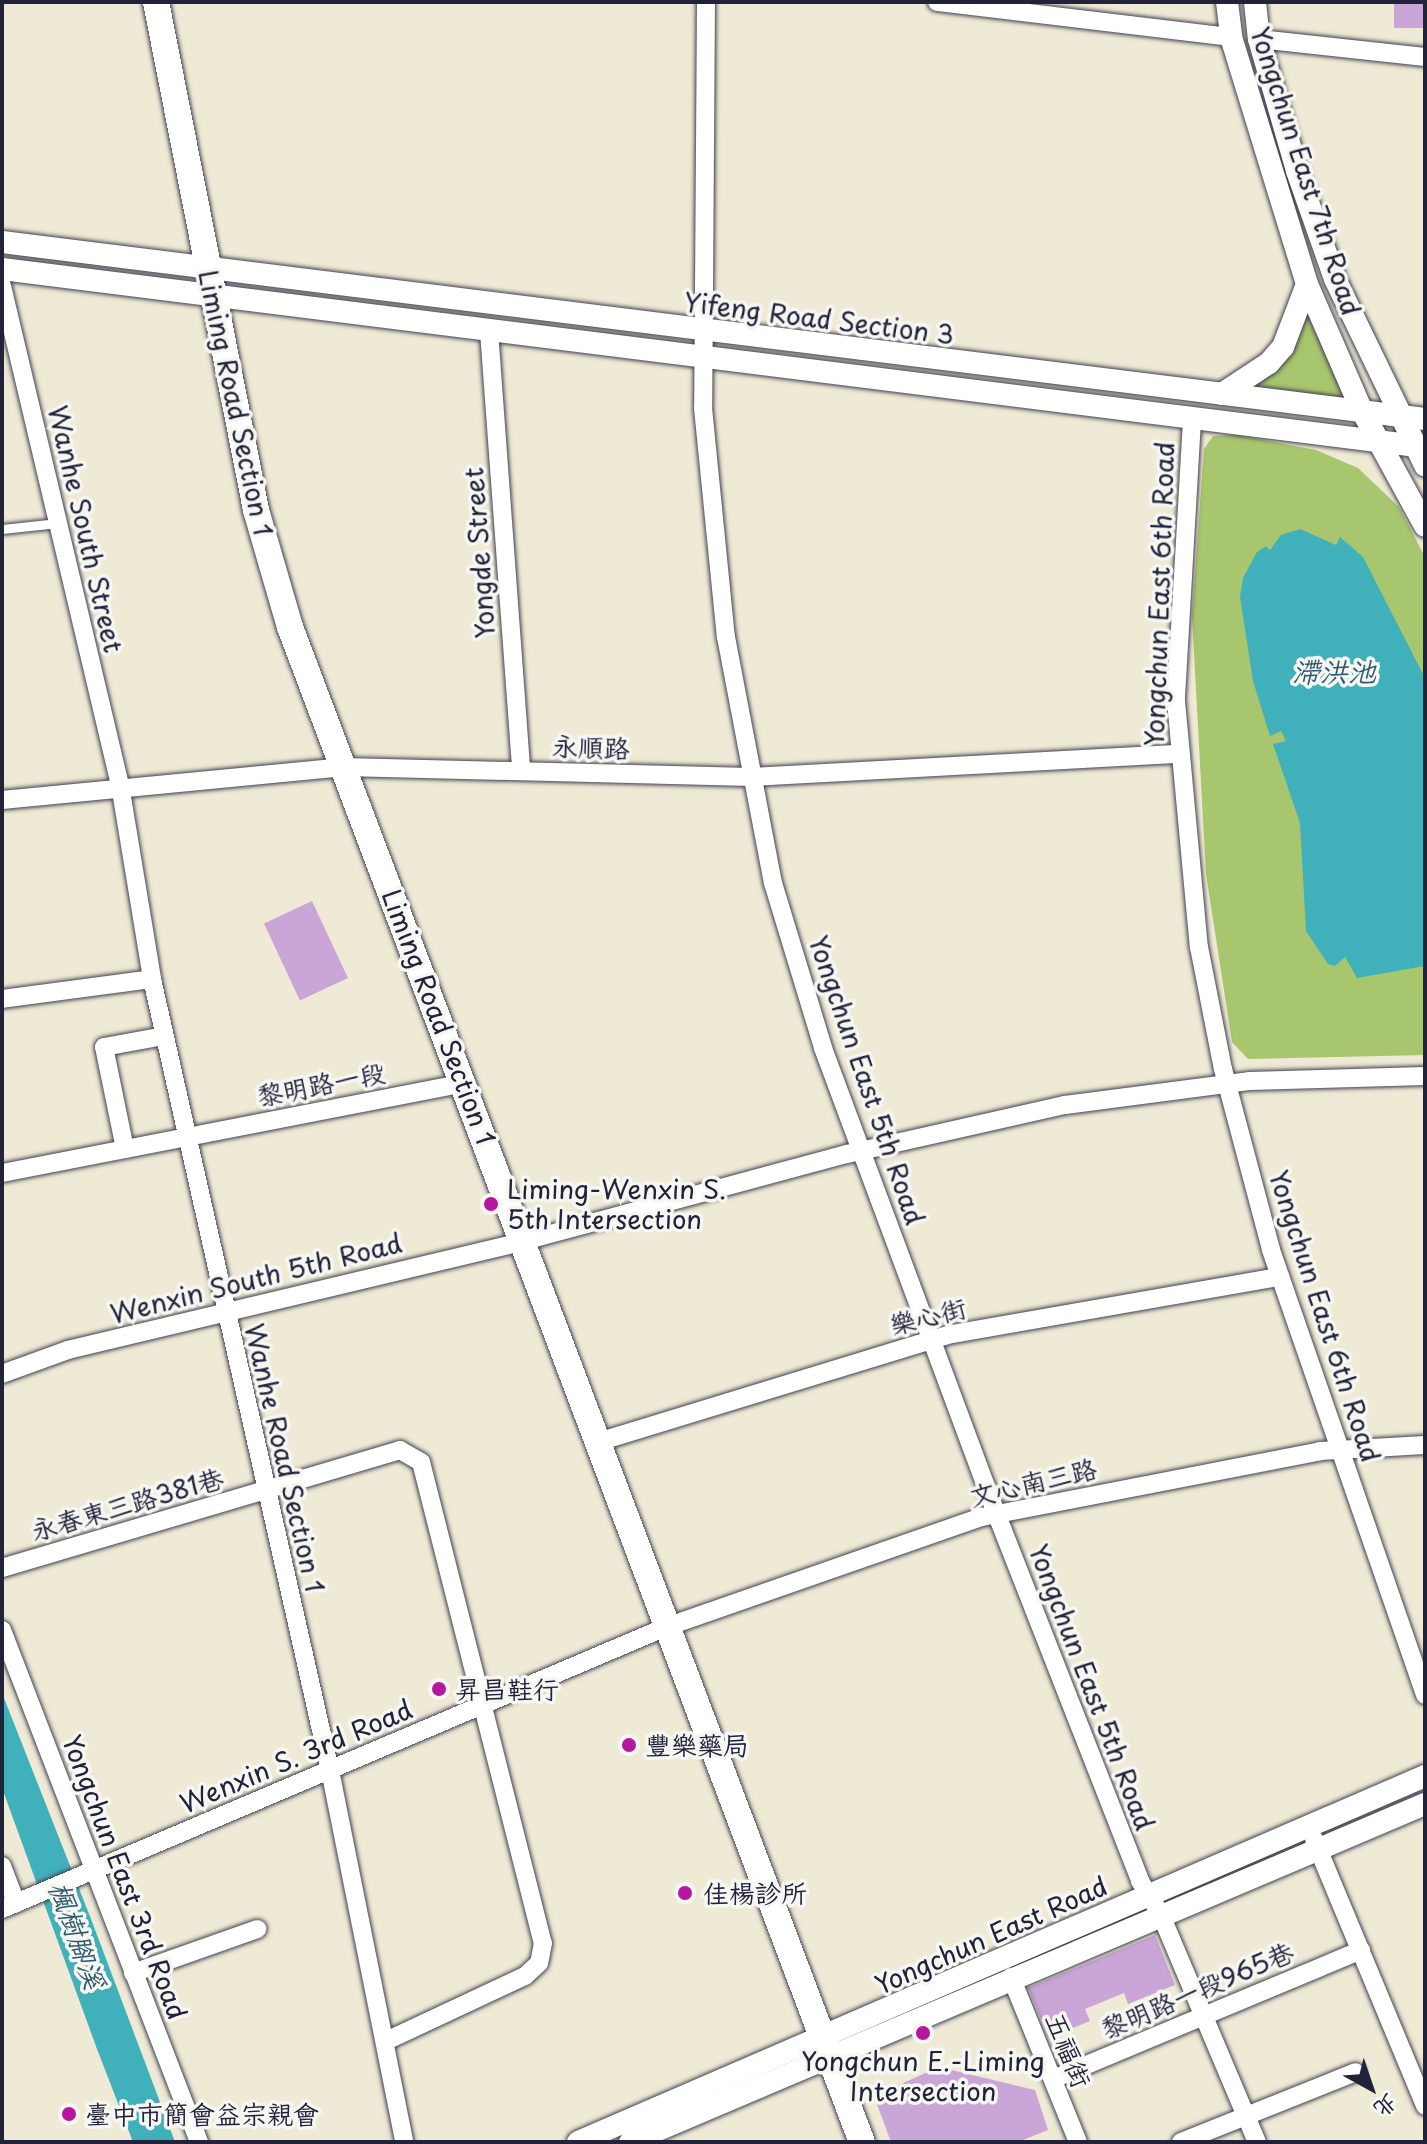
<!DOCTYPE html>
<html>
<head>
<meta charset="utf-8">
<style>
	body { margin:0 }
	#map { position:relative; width:1427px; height:2144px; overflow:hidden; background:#efead5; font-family:"Playpen Sans","LXGW WenKai TC",sans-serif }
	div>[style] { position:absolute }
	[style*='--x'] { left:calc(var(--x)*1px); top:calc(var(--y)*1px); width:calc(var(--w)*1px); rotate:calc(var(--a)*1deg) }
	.green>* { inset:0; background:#a8c66d }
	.water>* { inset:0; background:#40b0bb }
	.building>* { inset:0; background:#caa5d7; transform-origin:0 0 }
	.roads { filter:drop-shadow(0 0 2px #414052) drop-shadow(0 0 2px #414052) }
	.service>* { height:9px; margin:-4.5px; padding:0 4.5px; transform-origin:4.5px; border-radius:4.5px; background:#fff }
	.minor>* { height:18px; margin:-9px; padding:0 9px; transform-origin:9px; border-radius:9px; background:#fff }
	.tertiary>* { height:22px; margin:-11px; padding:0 11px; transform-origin:11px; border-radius:11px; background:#fff }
	.secondary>* { height:26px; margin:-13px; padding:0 13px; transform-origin:13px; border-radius:13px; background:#fff }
	.dots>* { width:22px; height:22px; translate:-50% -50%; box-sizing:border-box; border:4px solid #f6f6f2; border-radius:50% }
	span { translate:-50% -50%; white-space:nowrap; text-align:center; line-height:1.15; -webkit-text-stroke:7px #f6f6f2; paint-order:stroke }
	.street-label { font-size:26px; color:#22223b }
	.poi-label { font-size:26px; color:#22223b }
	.left { translate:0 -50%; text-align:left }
	.water-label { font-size:28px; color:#2e5b6e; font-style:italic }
	.frame { position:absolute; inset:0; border:4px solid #22223b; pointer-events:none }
	.north { position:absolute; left:1331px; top:2048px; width:80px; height:80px; -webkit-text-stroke:6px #f6f6f2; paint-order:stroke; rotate:140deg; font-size:22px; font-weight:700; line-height:32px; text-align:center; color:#22223b }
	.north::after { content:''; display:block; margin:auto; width:28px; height:36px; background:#22223b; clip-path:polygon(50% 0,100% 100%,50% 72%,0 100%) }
</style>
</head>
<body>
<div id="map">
	<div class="green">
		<div style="clip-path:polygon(1307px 314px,1348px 399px,1254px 386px,1293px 350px)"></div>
		<div style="clip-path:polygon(1238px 435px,1316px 450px,1358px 468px,1399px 507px,1425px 557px,1425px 1055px,1248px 1059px,1232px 1042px,1206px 874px,1192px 616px,1204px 449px,1213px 436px)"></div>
	</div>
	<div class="water">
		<div style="clip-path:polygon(1300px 529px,1336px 545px,1340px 537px,1363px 557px,1425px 678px,1425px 966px,1357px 978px,1345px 957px,1335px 966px,1328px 964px,1306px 931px,1300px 823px,1273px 744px,1286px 741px,1281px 731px,1270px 736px,1253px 681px,1240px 597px,1243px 578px,1257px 552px,1266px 546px,1270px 550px,1281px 535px)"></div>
		<div style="clip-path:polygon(2px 1693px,91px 1919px,175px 2142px,133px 2142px,97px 2049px,2px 1788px)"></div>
	</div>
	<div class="building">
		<div style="left:1394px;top:2px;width:29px;height:26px"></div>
		<div style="left:312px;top:901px;width:85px;height:53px;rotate:65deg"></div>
		<div style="clip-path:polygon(1155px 1935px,1175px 1985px,1128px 2004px,1124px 1993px,1085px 2009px,1090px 2021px,1049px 2038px,1028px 1988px)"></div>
		<div style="clip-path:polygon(939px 2067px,1035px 2090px,1048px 2130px,1018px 2142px,891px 2142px,874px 2096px)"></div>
	</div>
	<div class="roads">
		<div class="service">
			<div style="--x:2;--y:529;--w:56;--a:-6.1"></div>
		</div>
		<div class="minor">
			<div style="--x:706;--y:2;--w:406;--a:90.4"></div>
			<div style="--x:703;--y:408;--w:230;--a:84.3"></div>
			<div style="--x:726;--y:637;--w:250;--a:79.2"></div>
			<div style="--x:773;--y:883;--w:172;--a:73.1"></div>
			<div style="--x:823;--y:1048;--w:488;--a:69.6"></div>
			<div style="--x:993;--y:1505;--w:404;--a:68.6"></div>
			<div style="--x:1140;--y:1881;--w:40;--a:58"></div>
			<div style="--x:1161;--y:1915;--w:246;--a:67.1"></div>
			<div style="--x:937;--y:2;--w:296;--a:6.8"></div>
			<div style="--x:1259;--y:39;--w:167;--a:6.2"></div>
			<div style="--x:2;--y:286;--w:513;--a:76.7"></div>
			<div style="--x:120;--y:785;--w:197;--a:80.6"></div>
			<div style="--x:152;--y:979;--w:811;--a:77.32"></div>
			<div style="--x:330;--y:1770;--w:379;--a:78.7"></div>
			<div style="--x:489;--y:331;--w:441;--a:85.8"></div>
			<div style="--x:1192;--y:420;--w:281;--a:93.3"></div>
			<div style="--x:1176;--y:701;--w:247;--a:84.7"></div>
			<div style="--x:1199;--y:947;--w:124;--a:78.9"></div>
			<div style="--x:1223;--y:1069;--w:187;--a:75.1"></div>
			<div style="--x:1271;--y:1250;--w:471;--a:70.9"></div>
			<div style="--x:2;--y:800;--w:344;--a:-5.5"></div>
			<div style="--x:344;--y:767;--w:407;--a:1.4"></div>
			<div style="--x:751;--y:777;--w:429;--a:-3.1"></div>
			<div style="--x:2;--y:999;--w:151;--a:-7.6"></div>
			<div style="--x:125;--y:1149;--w:104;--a:-101.6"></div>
			<div style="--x:104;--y:1047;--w:61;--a:-10.4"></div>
			<div style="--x:2;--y:1173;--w:471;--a:-11"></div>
			<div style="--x:2;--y:1374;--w:70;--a:-20"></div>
			<div style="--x:68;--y:1350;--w:469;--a:-13.4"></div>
			<div style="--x:524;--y:1241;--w:335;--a:-15.1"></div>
			<div style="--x:847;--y:1154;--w:223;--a:-12.7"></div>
			<div style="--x:1065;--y:1105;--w:187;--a:-7.4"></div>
			<div style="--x:1250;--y:1081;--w:175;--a:-1.6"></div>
			<div style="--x:598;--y:1442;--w:370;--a:-17"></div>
			<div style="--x:952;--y:1334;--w:333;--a:-9.9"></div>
			<div style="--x:2;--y:1568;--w:415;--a:-16.5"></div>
			<div style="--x:400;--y:1450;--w:24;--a:30"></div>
			<div style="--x:421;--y:1462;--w:496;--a:75.8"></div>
			<div style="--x:543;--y:1943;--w:20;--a:101"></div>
			<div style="--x:539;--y:1963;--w:19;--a:137"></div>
			<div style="--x:525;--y:1976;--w:153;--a:154.9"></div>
			<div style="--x:2;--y:1630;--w:549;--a:68.95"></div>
			<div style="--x:1314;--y:1839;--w:289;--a:67.4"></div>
			<div style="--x:2;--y:1866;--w:40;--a:69"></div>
			<div style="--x:2;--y:1909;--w:721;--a:-23.01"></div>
			<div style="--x:666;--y:1627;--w:335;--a:-19.2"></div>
			<div style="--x:982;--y:1517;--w:344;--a:-11"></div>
			<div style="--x:1320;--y:1451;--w:105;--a:-3.3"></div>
			<div style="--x:133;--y:1973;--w:132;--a:-19.5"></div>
			<div style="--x:1011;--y:1977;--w:178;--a:67.9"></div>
			<div style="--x:1053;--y:2079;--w:334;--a:-22.7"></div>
			<div style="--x:1181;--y:2142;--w:188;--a:-21.8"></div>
		</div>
		<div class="tertiary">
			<div style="--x:1227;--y:2;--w:35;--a:83"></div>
			<div style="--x:1231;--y:37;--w:258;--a:72.9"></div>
			<div style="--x:1307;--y:284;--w:136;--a:66.6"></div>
			<div style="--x:1361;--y:409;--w:133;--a:61.3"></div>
			<div style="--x:1255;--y:2;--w:37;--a:84"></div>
			<div style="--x:1259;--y:39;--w:137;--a:73.9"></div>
			<div style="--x:1297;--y:171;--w:114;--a:70.6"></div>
			<div style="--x:1335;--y:279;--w:207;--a:64.2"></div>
			<div style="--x:2;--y:242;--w:1434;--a:7.09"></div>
			<div style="--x:2;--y:269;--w:1434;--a:7.13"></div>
			<div style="--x:1222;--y:394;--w:56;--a:-33.4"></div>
			<div style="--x:1269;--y:363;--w:21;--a:-49"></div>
			<div style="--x:1283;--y:347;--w:67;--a:-69.1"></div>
			<div style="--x:578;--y:2142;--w:923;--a:-23.37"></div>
			<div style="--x:630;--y:2142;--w:864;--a:-23.03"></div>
		</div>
		<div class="secondary">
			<div style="--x:156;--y:2;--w:518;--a:78.86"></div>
			<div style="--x:256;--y:510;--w:122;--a:73.8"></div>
			<div style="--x:290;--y:627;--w:1619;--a:69.32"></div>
		</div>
	</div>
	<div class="dots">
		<div style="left:491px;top:1204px;background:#b5179e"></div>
		<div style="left:439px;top:1689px;background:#b5179e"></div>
		<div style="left:629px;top:1745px;background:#b5179e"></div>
		<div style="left:685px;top:1893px;background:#b5179e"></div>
		<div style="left:923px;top:2033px;background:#b5179e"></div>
		<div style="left:69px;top:2114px;background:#b5179e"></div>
	</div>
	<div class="street-label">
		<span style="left:1306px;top:171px;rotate:72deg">Yongchun East 7th Road</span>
		<span style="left:819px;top:318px;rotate:7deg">Yifeng Road Section 3</span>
		<span style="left:236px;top:403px;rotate:78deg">Liming Road Section 1</span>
		<span style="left:86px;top:529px;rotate:77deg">Wanhe South Street</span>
		<span style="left:479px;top:553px;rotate:-94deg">Yongde Street</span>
		<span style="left:1159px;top:594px;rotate:-88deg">Yongchun East 6th Road</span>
		<span style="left:591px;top:747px;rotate:2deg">永順路</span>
		<span style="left:439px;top:1017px;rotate:69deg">Liming Road Section 1</span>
		<span style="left:867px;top:1080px;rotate:71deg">Yongchun East 5th Road</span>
		<span style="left:321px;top:1084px;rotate:-11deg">黎明路一段</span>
		<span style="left:256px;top:1278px;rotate:-14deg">Wenxin South 5th Road</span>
		<span style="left:928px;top:1316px;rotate:-14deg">樂心街</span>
		<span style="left:1325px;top:1316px;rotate:72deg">Yongchun East 6th Road</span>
		<span style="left:285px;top:1458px;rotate:77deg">Wanhe Road Section 1</span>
		<span style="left:1033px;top:1482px;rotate:-13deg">文心南三路</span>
		<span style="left:127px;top:1504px;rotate:-16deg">永春東三路381巷</span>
		<span style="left:1092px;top:1687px;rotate:69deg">Yongchun East 5th Road</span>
		<span style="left:296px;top:1756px;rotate:-23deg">Wenxin S. 3rd Road</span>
		<span style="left:125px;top:1877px;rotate:69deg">Yongchun East 3rd Road</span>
		<span style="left:991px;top:1935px;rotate:-24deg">Yongchun East Road</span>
		<span style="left:1197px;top:1990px;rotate:-23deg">黎明路一段965巷</span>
		<span style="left:1069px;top:2050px;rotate:68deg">五福街</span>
	</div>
	<div class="poi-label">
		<span class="left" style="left:507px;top:1204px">Liming-Wenxin S.<br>5th Intersection</span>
		<span class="left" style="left:455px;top:1689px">昇昌鞋行</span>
		<span class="left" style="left:645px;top:1745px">豐樂藥局</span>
		<span class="left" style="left:703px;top:1893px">佳楊診所</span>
		<span style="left:923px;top:2076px">Yongchun E.-Liming<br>Intersection</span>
		<span class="left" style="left:85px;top:2114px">臺中市簡會益宗親會</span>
	</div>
	<div class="water-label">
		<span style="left:1334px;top:671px">滯洪池</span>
		<span style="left:78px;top:1935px;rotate:70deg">楓樹腳溪</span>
	</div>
	<div class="frame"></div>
	<div class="north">北</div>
</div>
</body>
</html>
